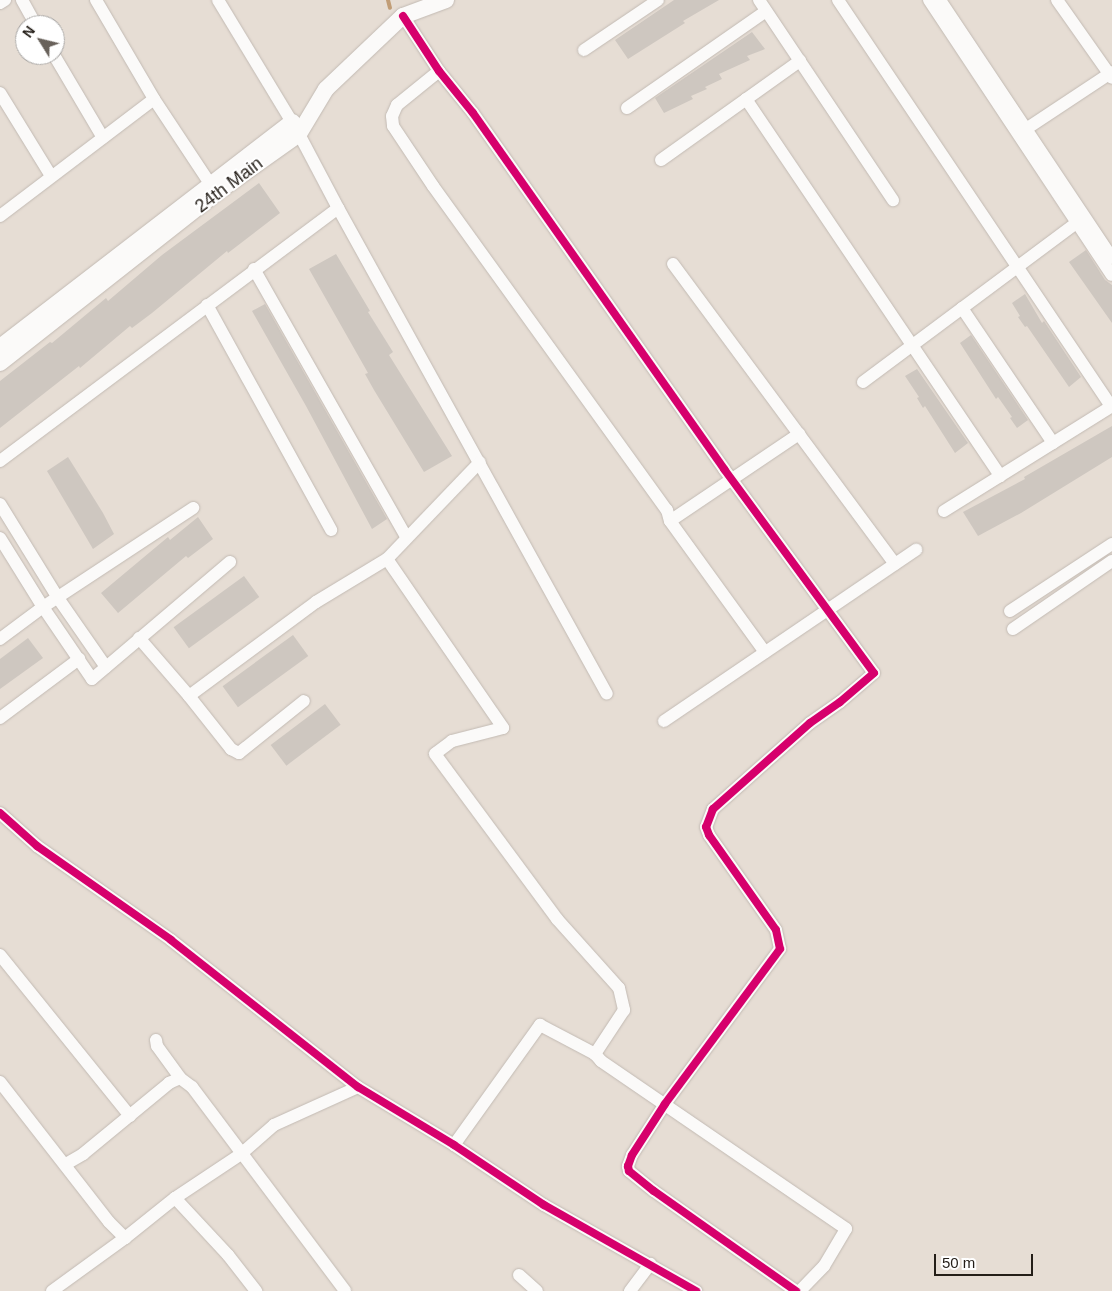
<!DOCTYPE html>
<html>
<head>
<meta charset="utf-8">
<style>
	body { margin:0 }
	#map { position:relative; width:1112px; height:1291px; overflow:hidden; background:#e6ddd4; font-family:Arial,sans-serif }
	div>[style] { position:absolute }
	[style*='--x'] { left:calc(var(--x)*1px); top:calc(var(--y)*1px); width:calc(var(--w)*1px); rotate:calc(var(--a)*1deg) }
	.stream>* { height:4px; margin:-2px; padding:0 2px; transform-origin:2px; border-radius:2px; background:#c19d76 }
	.building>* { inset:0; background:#cec7c0; transform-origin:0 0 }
	.roads { filter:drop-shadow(0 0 1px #c2bab3) drop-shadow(0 0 1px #c2bab3) }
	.minor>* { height:12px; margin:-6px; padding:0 6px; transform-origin:6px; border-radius:6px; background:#fbfaf9 }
	.tertiary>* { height:16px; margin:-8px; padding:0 8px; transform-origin:8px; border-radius:8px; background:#fbfaf9 }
	.cycleway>* { height:8px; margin:-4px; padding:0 4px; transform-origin:4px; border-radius:4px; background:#d6006c }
	span { translate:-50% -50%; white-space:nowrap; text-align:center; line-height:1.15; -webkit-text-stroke:4px #fff; paint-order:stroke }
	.street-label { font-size:18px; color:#241e18 }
	.north { position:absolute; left:15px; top:15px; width:50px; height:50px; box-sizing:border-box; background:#fff; border:1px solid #a7a5a3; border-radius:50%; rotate:306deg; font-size:14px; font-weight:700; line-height:20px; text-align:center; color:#241e18 }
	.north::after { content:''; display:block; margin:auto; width:18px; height:22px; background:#68615a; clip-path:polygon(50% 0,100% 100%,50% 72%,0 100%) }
	.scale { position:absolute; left:934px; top:1254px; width:99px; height:22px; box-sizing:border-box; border:2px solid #241e18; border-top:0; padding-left:6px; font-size:15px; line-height:18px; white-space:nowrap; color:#241e18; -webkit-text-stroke:4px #fff; paint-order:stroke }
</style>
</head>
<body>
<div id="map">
	<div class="stream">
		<div style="--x:388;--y:0;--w:8;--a:76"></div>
	</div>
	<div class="building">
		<div style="clip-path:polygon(674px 0,719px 0,683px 21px,685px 23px,628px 59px,615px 40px)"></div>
		<div style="clip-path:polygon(752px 32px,765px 49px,747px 56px,750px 60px,719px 74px,722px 79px,705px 87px,707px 89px,691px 96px,693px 99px,664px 113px,655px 98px)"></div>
		<div style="clip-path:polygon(259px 183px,280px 213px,228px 253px,227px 251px,152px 313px,132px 328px,130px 326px,80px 368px,79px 366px,0 428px,0 381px,50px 342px,52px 343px,106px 298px,108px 301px,162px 255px)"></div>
		<div style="clip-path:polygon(1086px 250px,1105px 280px,1112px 285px,1112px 323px,1069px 262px)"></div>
		<div style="clip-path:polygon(336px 254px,370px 311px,368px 312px,393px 352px,389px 355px,452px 456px,424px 472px,374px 390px,365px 374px,368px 373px,309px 269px)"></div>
		<div style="clip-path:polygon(1025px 294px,1042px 323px,1044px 321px,1081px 377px,1069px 387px,1027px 326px,1025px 327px,1018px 317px,1020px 316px,1012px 303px)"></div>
		<div style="clip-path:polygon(265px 304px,387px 519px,372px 529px,306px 406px,252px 311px)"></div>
		<div style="clip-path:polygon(971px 335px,1028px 420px,1017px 428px,1010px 418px,1012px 417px,998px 397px,996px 399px,960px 343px)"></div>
		<div style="clip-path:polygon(917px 369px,968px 443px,955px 453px,925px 406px,923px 408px,917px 398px,919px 397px,905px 376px)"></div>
		<div style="clip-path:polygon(1112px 426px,1112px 457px,1021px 513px,978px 536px,963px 512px,1025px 479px,1024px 477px)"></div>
		<div style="clip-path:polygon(68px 457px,103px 513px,114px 534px,93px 549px,47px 471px)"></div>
		<div style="clip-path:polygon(198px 517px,213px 539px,188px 558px,186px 556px,118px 613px,101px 593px,168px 537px,170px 540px)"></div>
		<div style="left:244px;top:576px;width:26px;height:87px;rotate:54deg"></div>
		<div style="left:293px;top:635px;width:26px;height:87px;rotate:54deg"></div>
		<div style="clip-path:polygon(28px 638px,43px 658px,0 689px,0 659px)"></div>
		<div style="left:325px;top:704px;width:26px;height:68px;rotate:53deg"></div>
	</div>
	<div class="roads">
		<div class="minor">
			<div style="--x:22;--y:0;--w:29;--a:61"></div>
			<div style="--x:96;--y:0;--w:115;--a:59.6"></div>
			<div style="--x:154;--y:99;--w:110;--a:56.5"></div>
			<div style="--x:218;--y:0;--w:157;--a:58.8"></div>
			<div style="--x:299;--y:134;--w:84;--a:62.2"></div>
			<div style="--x:338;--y:208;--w:555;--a:61.04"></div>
			<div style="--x:759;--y:0;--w:241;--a:56.2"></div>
			<div style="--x:838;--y:0;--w:490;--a:56.1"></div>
			<div style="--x:929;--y:0;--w:330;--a:56.4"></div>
			<div style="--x:940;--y:0;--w:310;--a:56.3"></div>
			<div style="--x:1057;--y:0;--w:95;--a:54.8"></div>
			<div style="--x:0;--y:3;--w:6;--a:-31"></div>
			<div style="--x:403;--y:16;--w:66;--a:56.8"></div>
			<div style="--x:439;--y:71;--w:54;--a:51"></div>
			<div style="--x:473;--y:113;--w:436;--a:54.8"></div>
			<div style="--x:724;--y:469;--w:253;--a:53.7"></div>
			<div style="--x:874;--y:673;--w:45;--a:139.5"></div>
			<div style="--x:840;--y:702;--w:37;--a:145"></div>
			<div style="--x:810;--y:723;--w:130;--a:138.4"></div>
			<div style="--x:713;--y:809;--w:19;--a:111"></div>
			<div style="--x:706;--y:827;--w:9;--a:69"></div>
			<div style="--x:709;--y:835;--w:116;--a:54.8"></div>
			<div style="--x:776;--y:930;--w:19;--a:78"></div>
			<div style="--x:780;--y:949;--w:193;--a:126.6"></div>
			<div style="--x:665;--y:1104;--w:61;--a:122.9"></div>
			<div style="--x:632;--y:1155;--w:12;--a:110"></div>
			<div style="--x:628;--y:1166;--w:5;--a:79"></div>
			<div style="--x:629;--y:1171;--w:32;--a:39"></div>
			<div style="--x:654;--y:1191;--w:174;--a:35.2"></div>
			<div style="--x:584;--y:50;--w:89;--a:-34"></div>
			<div style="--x:54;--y:55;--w:96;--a:59.4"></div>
			<div style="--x:439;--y:71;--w:54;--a:141"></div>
			<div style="--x:397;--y:105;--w:12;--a:114"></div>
			<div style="--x:392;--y:116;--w:10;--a:84"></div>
			<div style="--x:393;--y:126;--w:72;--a:56.3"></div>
			<div style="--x:433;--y:186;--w:400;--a:54.2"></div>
			<div style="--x:667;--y:510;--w:11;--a:75"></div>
			<div style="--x:670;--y:521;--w:162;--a:54.1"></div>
			<div style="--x:0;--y:93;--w:97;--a:58.4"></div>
			<div style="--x:746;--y:99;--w:455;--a:56"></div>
			<div style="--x:627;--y:108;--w:169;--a:-34.9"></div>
			<div style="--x:1020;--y:133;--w:110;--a:-33.5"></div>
			<div style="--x:661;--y:160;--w:171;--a:-35.5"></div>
			<div style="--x:0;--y:216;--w:193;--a:-37.2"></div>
			<div style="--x:673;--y:264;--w:373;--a:53.5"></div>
			<div style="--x:254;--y:269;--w:308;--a:60.4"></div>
			<div style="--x:207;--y:305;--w:257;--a:61.1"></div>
			<div style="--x:962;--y:308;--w:163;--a:56"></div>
			<div style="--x:863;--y:382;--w:274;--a:-36.7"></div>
			<div style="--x:0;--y:461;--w:422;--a:-36.8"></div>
			<div style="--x:0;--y:504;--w:110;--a:58.3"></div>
			<div style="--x:58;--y:598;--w:84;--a:55.2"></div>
			<div style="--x:944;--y:511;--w:198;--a:-32"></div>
			<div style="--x:670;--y:521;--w:156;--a:-34"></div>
			<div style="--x:0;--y:538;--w:81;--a:58.1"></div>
			<div style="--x:43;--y:607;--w:87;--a:55.8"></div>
			<div style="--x:92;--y:679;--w:181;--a:-40.3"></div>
			<div style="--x:387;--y:559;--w:205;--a:55.5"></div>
			<div style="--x:503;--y:728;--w:53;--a:165.7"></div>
			<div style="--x:452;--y:741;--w:21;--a:143"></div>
			<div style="--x:435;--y:754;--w:205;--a:53.5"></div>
			<div style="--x:557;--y:919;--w:93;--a:48.1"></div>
			<div style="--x:619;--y:988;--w:23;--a:77"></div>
			<div style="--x:624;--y:1010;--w:53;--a:123.4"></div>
			<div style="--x:1010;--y:611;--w:122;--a:-33.3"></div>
			<div style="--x:1013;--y:629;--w:120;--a:-34.5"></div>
			<div style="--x:139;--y:638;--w:77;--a:49.2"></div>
			<div style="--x:189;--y:696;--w:68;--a:51.6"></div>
			<div style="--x:231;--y:749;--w:9;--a:27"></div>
			<div style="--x:239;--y:753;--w:83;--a:-38.7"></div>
			<div style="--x:0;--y:639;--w:54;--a:-36.7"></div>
			<div style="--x:43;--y:607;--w:180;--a:-33.4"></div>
			<div style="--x:189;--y:696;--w:158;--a:-36.5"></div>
			<div style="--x:316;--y:602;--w:83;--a:-31.2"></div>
			<div style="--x:387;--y:559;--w:134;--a:-46.2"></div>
			<div style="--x:0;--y:718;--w:99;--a:-36.8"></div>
			<div style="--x:664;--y:721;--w:305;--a:-34.2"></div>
			<div style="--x:0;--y:813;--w:50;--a:41.7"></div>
			<div style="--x:37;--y:846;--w:164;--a:35"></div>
			<div style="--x:171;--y:940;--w:238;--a:38.2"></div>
			<div style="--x:358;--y:1087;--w:112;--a:31.1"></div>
			<div style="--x:454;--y:1145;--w:108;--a:33.7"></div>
			<div style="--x:544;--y:1205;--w:175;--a:29.5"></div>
			<div style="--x:0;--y:955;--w:207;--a:51.1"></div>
			<div style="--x:156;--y:1040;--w:6;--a:81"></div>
			<div style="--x:157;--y:1046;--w:39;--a:54"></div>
			<div style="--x:180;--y:1078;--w:15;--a:37"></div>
			<div style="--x:192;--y:1087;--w:255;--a:53.1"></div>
			<div style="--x:0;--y:1082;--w:177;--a:52.1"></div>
			<div style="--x:109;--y:1222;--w:23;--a:45"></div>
			<div style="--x:454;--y:1145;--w:148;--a:-54.4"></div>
			<div style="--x:540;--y:1025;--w:62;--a:27.8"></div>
			<div style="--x:595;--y:1054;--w:9;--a:49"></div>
			<div style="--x:601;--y:1061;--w:297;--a:34.4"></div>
			<div style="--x:846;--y:1229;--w:43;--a:120.7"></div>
			<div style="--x:824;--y:1266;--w:35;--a:134"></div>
			<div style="--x:66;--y:1164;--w:20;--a:-30"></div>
			<div style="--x:83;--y:1154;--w:112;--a:-39.5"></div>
			<div style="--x:169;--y:1083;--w:12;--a:-24"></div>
			<div style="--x:175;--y:1198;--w:79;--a:-33.7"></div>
			<div style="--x:241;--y:1154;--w:44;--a:-41.3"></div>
			<div style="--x:274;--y:1125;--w:92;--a:-24.3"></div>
			<div style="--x:519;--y:1275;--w:24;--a:42"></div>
			<div style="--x:52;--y:1291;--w:90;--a:-36"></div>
			<div style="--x:125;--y:1238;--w:64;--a:-38.7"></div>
			<div style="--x:175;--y:1198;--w:78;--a:47.1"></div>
			<div style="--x:228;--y:1255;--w:46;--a:52.1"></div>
			<div style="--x:630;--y:1291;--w:34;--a:-53"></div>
		</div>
		<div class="tertiary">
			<div style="--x:0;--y:347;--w:369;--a:-37.6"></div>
			<div style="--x:0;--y:363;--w:275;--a:-38.2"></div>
			<div style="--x:216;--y:193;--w:102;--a:-35.4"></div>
			<div style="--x:299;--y:134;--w:52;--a:-59"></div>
			<div style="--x:326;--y:89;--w:106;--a:-43.5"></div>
			<div style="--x:403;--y:16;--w:46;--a:-20.4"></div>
		</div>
	</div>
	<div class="cycleway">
		<div style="--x:403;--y:16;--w:66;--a:56.8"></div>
		<div style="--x:439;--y:71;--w:54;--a:51"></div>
		<div style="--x:473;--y:113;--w:436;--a:54.8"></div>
		<div style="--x:724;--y:469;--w:253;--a:53.7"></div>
		<div style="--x:874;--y:673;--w:45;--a:139.5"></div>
		<div style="--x:840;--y:702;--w:37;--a:145"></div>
		<div style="--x:810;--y:723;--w:130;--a:138.4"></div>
		<div style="--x:713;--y:809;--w:19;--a:111"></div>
		<div style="--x:706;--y:827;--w:9;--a:69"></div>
		<div style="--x:709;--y:835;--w:116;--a:54.8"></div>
		<div style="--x:776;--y:930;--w:19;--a:78"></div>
		<div style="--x:780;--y:949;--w:193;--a:126.6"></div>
		<div style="--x:665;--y:1104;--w:61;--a:122.9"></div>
		<div style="--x:632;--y:1155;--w:12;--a:110"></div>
		<div style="--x:628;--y:1166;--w:5;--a:79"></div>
		<div style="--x:629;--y:1171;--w:32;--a:39"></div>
		<div style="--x:654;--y:1191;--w:174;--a:35.2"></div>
		<div style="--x:0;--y:813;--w:50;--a:41.7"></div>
		<div style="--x:37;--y:846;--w:164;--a:35"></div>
		<div style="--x:171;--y:940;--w:238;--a:38.2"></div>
		<div style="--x:358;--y:1087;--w:112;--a:31.1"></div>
		<div style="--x:454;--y:1145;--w:108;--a:33.7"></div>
		<div style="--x:544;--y:1205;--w:175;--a:29.5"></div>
	</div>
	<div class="street-label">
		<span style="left:229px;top:185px;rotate:-37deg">24th Main</span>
	</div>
	<div class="north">N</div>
	<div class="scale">50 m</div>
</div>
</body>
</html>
